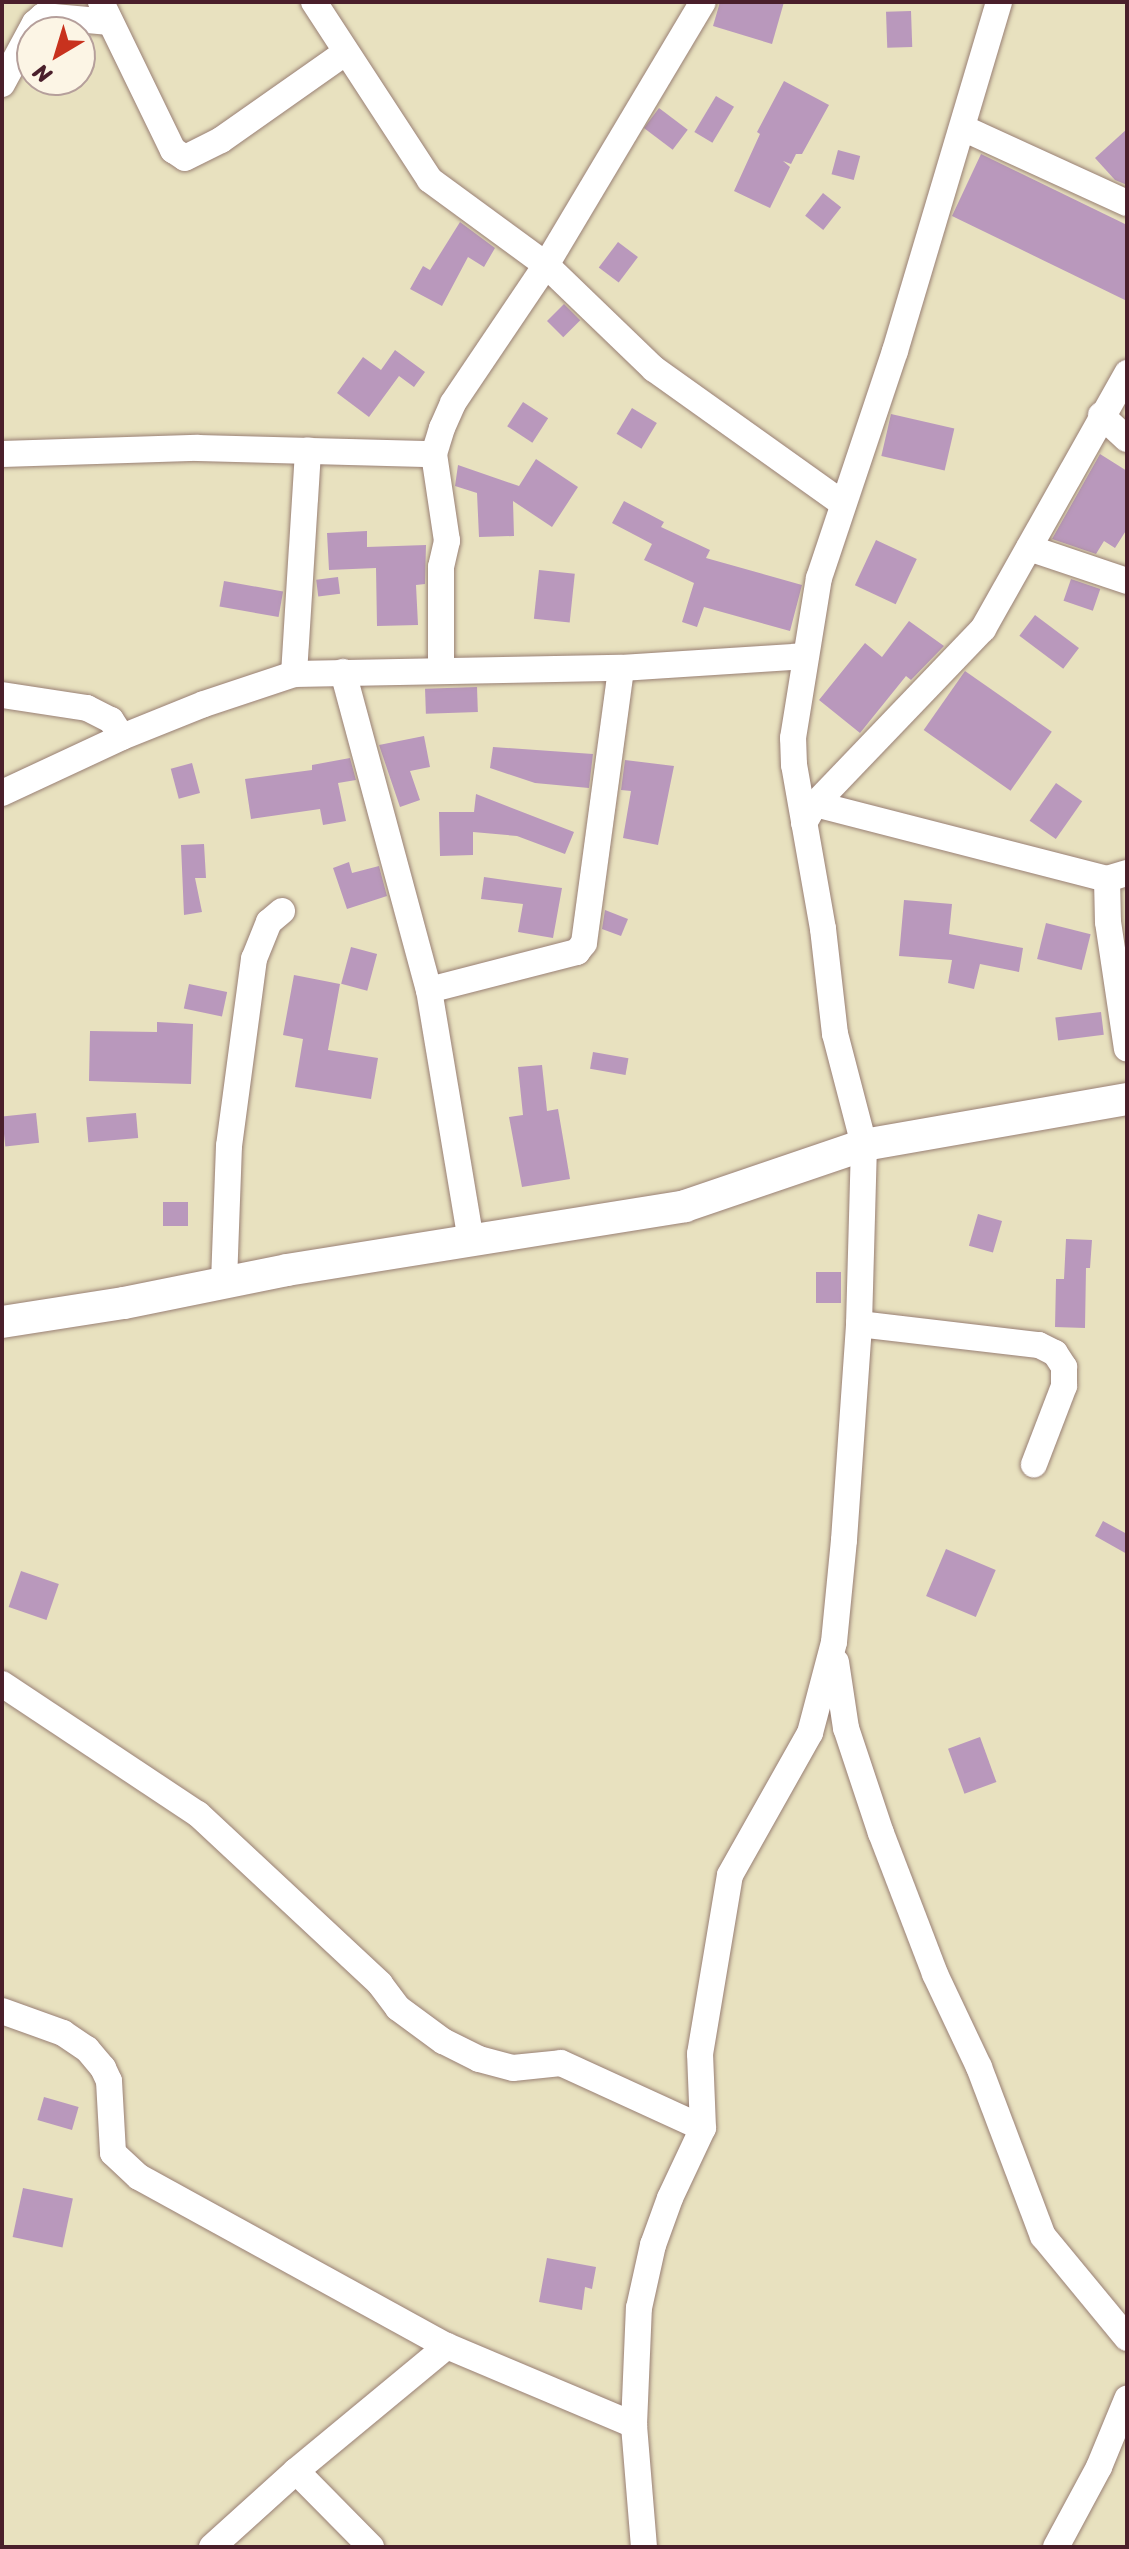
<!DOCTYPE html>
<html>
<head>
<meta charset="utf-8">
<style>
	body { margin:0 }
	#map { position:relative; width:1129px; height:2549px; overflow:hidden; background:#e8e1bf; font-family:Sriracha,sans-serif }
	div>[style] { position:absolute }
	[style*='--x'] { left:calc(var(--x)*1px); top:calc(var(--y)*1px); width:calc(var(--w)*1px); rotate:calc(var(--a)*1deg) }
	.building>* { inset:0; background:#b998bc; transform-origin:0 0 }
	.roads { filter:drop-shadow(0 0 2px #998075) drop-shadow(0 0 2px #998075) }
	.minor>* { height:26px; margin:-13px; padding:0 13px; transform-origin:13px; border-radius:13px; background:#fff }
	.tertiary>* { height:32px; margin:-16px; padding:0 16px; transform-origin:16px; border-radius:16px; background:#fff }
	span { translate:-50% -50%; white-space:nowrap; text-align:center; line-height:1.15; -webkit-text-stroke:6px #fcf5e5; paint-order:stroke }
	.frame { position:absolute; inset:0; border:4px solid #4a1f2b; pointer-events:none }
	.north { position:absolute; left:16px; top:16px; width:80px; height:80px; box-sizing:border-box; background:#fcf5e5; border:2px solid #b59f9b; border-radius:50%; rotate:218deg; font-size:22px; font-weight:700; line-height:32px; text-align:center; color:#4a1f2b }
	.north::after { content:''; display:block; margin:auto; width:28px; height:36px; background:#c8321e; clip-path:polygon(50% 0,100% 100%,50% 72%,0 100%) }
</style>
</head>
<body>
<div id="map">
	<div class="building">
		<div style="clip-path:polygon(720px 2px,784px 2px,772px 44px,713px 26px)"></div>
		<div style="left:911px;top:11px;width:36px;height:25px;rotate:88deg"></div>
		<div style="clip-path:polygon(784px 81px,829px 105px,802px 154px,796px 154px,791px 164px,783px 161px,790px 167px,770px 208px,734px 191px,760px 134px,757px 132px)"></div>
		<div style="left:716px;top:96px;width:21px;height:42px;rotate:31deg"></div>
		<div style="left:659px;top:108px;width:36px;height:25px;rotate:37deg"></div>
		<div style="clip-path:polygon(1127px 129px,1127px 185px,1115px 180px,1095px 158px)"></div>
		<div style="left:838px;top:150px;width:23px;height:25px;rotate:15deg"></div>
		<div style="clip-path:polygon(981px 154px,1127px 225px,1127px 301px,952px 216px)"></div>
		<div style="left:823px;top:193px;width:23px;height:29px;rotate:38deg"></div>
		<div style="clip-path:polygon(460px 222px,495px 248px,484px 267px,468px 257px,442px 306px,410px 289px,423px 266px,430px 270px)"></div>
		<div style="left:618px;top:242px;width:25px;height:32px;rotate:37deg"></div>
		<div style="left:564px;top:304px;width:23px;height:24px;rotate:45deg"></div>
		<div style="clip-path:polygon(395px 350px,425px 372px,414px 387px,399px 376px,369px 417px,337px 393px,363px 357px,381px 370px)"></div>
		<div style="left:523px;top:402px;width:30px;height:29px;rotate:33deg"></div>
		<div style="left:632px;top:408px;width:29px;height:30px;rotate:31deg"></div>
		<div style="left:891px;top:414px;width:65px;height:43px;rotate:13deg"></div>
		<div style="clip-path:polygon(1100px 454px,1127px 471px,1127px 529px,1115px 548px,1104px 541px,1096px 554px,1052px 539px)"></div>
		<div style="clip-path:polygon(536px 459px,578px 487px,552px 527px,513px 501px,514px 536px,479px 537px,477px 493px,455px 486px,458px 465px,519px 486px)"></div>
		<div style="clip-path:polygon(624px 501px,664px 522px,661px 527px,710px 550px,706px 558px,802px 585px,790px 631px,704px 607px,697px 627px,682px 622px,694px 583px,644px 560px,652px 544px,612px 523px)"></div>
		<div style="clip-path:polygon(367px 531px,367px 547px,426px 545px,425px 584px,416px 585px,418px 625px,377px 626px,376px 568px,329px 570px,327px 533px)"></div>
		<div style="left:876px;top:540px;width:45px;height:50px;rotate:25deg"></div>
		<div style="left:539px;top:570px;width:36px;height:49px;rotate:6deg"></div>
		<div style="left:338px;top:577px;width:17px;height:22px;rotate:83deg"></div>
		<div style="left:1071px;top:579px;width:31px;height:23px;rotate:19deg"></div>
		<div style="left:224px;top:581px;width:60px;height:26px;rotate:10deg"></div>
		<div style="left:1035px;top:615px;width:55px;height:26px;rotate:37deg"></div>
		<div style="clip-path:polygon(909px 621px,944px 646px,911px 680px,906px 676px,860px 733px,819px 700px,865px 643px,882px 657px)"></div>
		<div style="left:965px;top:671px;width:106px;height:72px;rotate:35deg"></div>
		<div style="left:477px;top:687px;width:25px;height:52px;rotate:88deg"></div>
		<div style="clip-path:polygon(424px 736px,430px 767px,410px 771px,420px 800px,400px 807px,379px 745px)"></div>
		<div style="clip-path:polygon(493px 747px,593px 754px,589px 788px,535px 783px,490px 768px)"></div>
		<div style="clip-path:polygon(350px 758px,356px 780px,338px 783px,346px 821px,323px 825px,320px 809px,251px 819px,245px 779px,312px 770px,312px 765px)"></div>
		<div style="clip-path:polygon(625px 760px,674px 766px,658px 845px,623px 838px,631px 791px,621px 790px)"></div>
		<div style="left:192px;top:763px;width:31px;height:22px;rotate:75deg"></div>
		<div style="left:1056px;top:783px;width:32px;height:46px;rotate:35deg"></div>
		<div style="clip-path:polygon(476px 794px,574px 832px,565px 854px,517px 836px,473px 832px,473px 855px,440px 856px,439px 812px,474px 812px)"></div>
		<div style="clip-path:polygon(204px 844px,206px 878px,195px 878px,202px 912px,184px 915px,181px 845px)"></div>
		<div style="clip-path:polygon(349px 862px,352px 873px,379px 866px,387px 896px,347px 909px,333px 868px)"></div>
		<div style="clip-path:polygon(484px 877px,562px 888px,553px 938px,518px 932px,523px 904px,481px 899px)"></div>
		<div style="clip-path:polygon(904px 900px,952px 904px,949px 934px,1023px 948px,1019px 972px,980px 964px,974px 989px,948px 983px,952px 960px,899px 956px)"></div>
		<div style="clip-path:polygon(605px 910px,628px 919px,621px 936px,602px 929px)"></div>
		<div style="left:1046px;top:923px;width:46px;height:37px;rotate:14deg"></div>
		<div style="left:351px;top:947px;width:27px;height:38px;rotate:15deg"></div>
		<div style="clip-path:polygon(294px 975px,340px 984px,328px 1050px,378px 1058px,371px 1099px,295px 1087px,303px 1039px,283px 1035px)"></div>
		<div style="left:189px;top:984px;width:39px;height:25px;rotate:12deg"></div>
		<div style="left:1101px;top:1012px;width:23px;height:46px;rotate:83deg"></div>
		<div style="clip-path:polygon(157px 1022px,193px 1024px,191px 1084px,89px 1081px,90px 1031px,157px 1032px)"></div>
		<div style="left:593px;top:1052px;width:36px;height:17px;rotate:10deg"></div>
		<div style="clip-path:polygon(542px 1065px,547px 1111px,558px 1109px,570px 1179px,522px 1187px,509px 1117px,523px 1115px,518px 1067px)"></div>
		<div style="left:36px;top:1113px;width:30px;height:34px;rotate:84deg"></div>
		<div style="left:136px;top:1113px;width:25px;height:50px;rotate:85deg"></div>
		<div style="left:163px;top:1202px;width:25px;height:24px"></div>
		<div style="left:978px;top:1214px;width:25px;height:33px;rotate:16deg"></div>
		<div style="clip-path:polygon(1066px 1239px,1092px 1240px,1090px 1268px,1086px 1268px,1085px 1328px,1055px 1327px,1056px 1279px,1064px 1279px)"></div>
		<div style="left:816px;top:1272px;width:25px;height:31px"></div>
		<div style="clip-path:polygon(1103px 1521px,1127px 1534px,1127px 1554px,1095px 1536px)"></div>
		<div style="left:946px;top:1549px;width:54px;height:51px;rotate:23deg"></div>
		<div style="left:21px;top:1571px;width:40px;height:38px;rotate:19deg"></div>
		<div style="left:980px;top:1737px;width:48px;height:34px;rotate:70deg"></div>
		<div style="left:44px;top:2097px;width:36px;height:24px;rotate:16deg"></div>
		<div style="left:23px;top:2188px;width:51px;height:50px;rotate:12deg"></div>
		<div style="clip-path:polygon(547px 2258px,596px 2267px,592px 2289px,585px 2287px,582px 2310px,539px 2302px)"></div>
	</div>
	<div class="roads">
		<div class="minor">
			<div style="--x:101;--y:2;--w:165;--a:64.1"></div>
			<div style="--x:173;--y:150;--w:14;--a:34"></div>
			<div style="--x:185;--y:158;--w:40;--a:-26.6"></div>
			<div style="--x:221;--y:140;--w:151;--a:-35.1"></div>
			<div style="--x:314;--y:2;--w:212;--a:56.9"></div>
			<div style="--x:430;--y:180;--w:144;--a:36.2"></div>
			<div style="--x:546;--y:265;--w:150;--a:43.9"></div>
			<div style="--x:654;--y:369;--w:231;--a:35.5"></div>
			<div style="--x:2;--y:84;--w:69;--a:-61.6"></div>
			<div style="--x:35;--y:23;--w:11;--a:-41"></div>
			<div style="--x:43;--y:16;--w:67;--a:5.1"></div>
			<div style="--x:963;--y:128;--w:180;--a:24.6"></div>
			<div style="--x:1101;--y:415;--w:35;--a:43"></div>
			<div style="--x:2;--y:454;--w:196;--a:-1.8"></div>
			<div style="--x:198;--y:448;--w:236;--a:1.5"></div>
			<div style="--x:1029;--y:548;--w:103;--a:18.6"></div>
			<div style="--x:441;--y:669;--w:102;--a:-90"></div>
			<div style="--x:441;--y:567;--w:27;--a:-77"></div>
			<div style="--x:447;--y:541;--w:88;--a:-98.5"></div>
			<div style="--x:434;--y:454;--w:27;--a:-73"></div>
			<div style="--x:442;--y:428;--w:27;--a:-66"></div>
			<div style="--x:453;--y:403;--w:166;--a:-56"></div>
			<div style="--x:546;--y:265;--w:306;--a:-59.2"></div>
			<div style="--x:343;--y:672;--w:329;--a:74.9"></div>
			<div style="--x:429;--y:990;--w:254;--a:80.5"></div>
			<div style="--x:294;--y:674;--w:224;--a:-86.4"></div>
			<div style="--x:2;--y:695;--w:86;--a:8.7"></div>
			<div style="--x:87;--y:708;--w:27;--a:27"></div>
			<div style="--x:111;--y:720;--w:20;--a:57"></div>
			<div style="--x:2;--y:793;--w:132;--a:-25"></div>
			<div style="--x:122;--y:737;--w:88;--a:-21.9"></div>
			<div style="--x:204;--y:704;--w:95;--a:-18.4"></div>
			<div style="--x:294;--y:674;--w:327;--a:-1.1"></div>
			<div style="--x:621;--y:668;--w:185;--a:-3.7"></div>
			<div style="--x:815;--y:804;--w:301;--a:14.4"></div>
			<div style="--x:1107;--y:879;--w:21;--a:-17"></div>
			<div style="--x:804;--y:823;--w:22;--a:-60"></div>
			<div style="--x:815;--y:804;--w:243;--a:-46.2"></div>
			<div style="--x:983;--y:629;--w:294;--a:-60.6"></div>
			<div style="--x:1107;--y:879;--w:43;--a:88.7"></div>
			<div style="--x:1108;--y:922;--w:128;--a:81.5"></div>
			<div style="--x:429;--y:990;--w:153;--a:-14.4"></div>
			<div style="--x:577;--y:952;--w:11;--a:-52"></div>
			<div style="--x:584;--y:943;--w:277;--a:-82.3"></div>
			<div style="--x:224;--y:1282;--w:136;--a:-87.9"></div>
			<div style="--x:229;--y:1146;--w:189;--a:-82.4"></div>
			<div style="--x:254;--y:959;--w:40;--a:-68"></div>
			<div style="--x:269;--y:922;--w:17;--a:-40"></div>
			<div style="--x:859;--y:1324;--w:181;--a:6.7"></div>
			<div style="--x:1039;--y:1345;--w:18;--a:27"></div>
			<div style="--x:1055;--y:1353;--w:17;--a:57"></div>
			<div style="--x:1064;--y:1367;--w:19;--a:90"></div>
			<div style="--x:1064;--y:1386;--w:84;--a:111"></div>
			<div style="--x:836;--y:1662;--w:67;--a:81.4"></div>
			<div style="--x:846;--y:1728;--w:111;--a:71.6"></div>
			<div style="--x:881;--y:1833;--w:151;--a:69"></div>
			<div style="--x:935;--y:1974;--w:103;--a:64.7"></div>
			<div style="--x:979;--y:2067;--w:181;--a:69.3"></div>
			<div style="--x:1043;--y:2236;--w:132;--a:50.5"></div>
			<div style="--x:2;--y:1684;--w:235;--a:33.6"></div>
			<div style="--x:198;--y:1814;--w:249;--a:43"></div>
			<div style="--x:380;--y:1984;--w:30;--a:53"></div>
			<div style="--x:398;--y:2008;--w:56;--a:36.3"></div>
			<div style="--x:443;--y:2041;--w:40;--a:26.6"></div>
			<div style="--x:479;--y:2059;--w:35;--a:15"></div>
			<div style="--x:513;--y:2068;--w:48;--a:-5.9"></div>
			<div style="--x:561;--y:2063;--w:156;--a:24.6"></div>
			<div style="--x:2;--y:2011;--w:65;--a:19.8"></div>
			<div style="--x:63;--y:2033;--w:29;--a:34"></div>
			<div style="--x:87;--y:2049;--w:25;--a:50"></div>
			<div style="--x:103;--y:2068;--w:14;--a:65"></div>
			<div style="--x:109;--y:2081;--w:72;--a:86.8"></div>
			<div style="--x:113;--y:2153;--w:35;--a:43"></div>
			<div style="--x:139;--y:2177;--w:351;--a:28.8"></div>
			<div style="--x:447;--y:2346;--w:203;--a:22.9"></div>
			<div style="--x:296;--y:2471;--w:107;--a:45.4"></div>
			<div style="--x:212;--y:2547;--w:113;--a:-42.1"></div>
			<div style="--x:296;--y:2471;--w:196;--a:-39.6"></div>
			<div style="--x:644;--y:2547;--w:122;--a:-94.7"></div>
			<div style="--x:634;--y:2425;--w:117;--a:-87.6"></div>
			<div style="--x:639;--y:2308;--w:65;--a:-77.5"></div>
			<div style="--x:653;--y:2245;--w:50;--a:-70.1"></div>
			<div style="--x:670;--y:2198;--w:77;--a:-64.8"></div>
			<div style="--x:703;--y:2128;--w:74;--a:-92.3"></div>
			<div style="--x:700;--y:2054;--w:181;--a:-80.5"></div>
			<div style="--x:730;--y:1875;--w:163;--a:-60.6"></div>
			<div style="--x:810;--y:1733;--w:94;--a:-75.2"></div>
			<div style="--x:834;--y:1642;--w:102;--a:-84.4"></div>
			<div style="--x:844;--y:1540;--w:217;--a:-86"></div>
			<div style="--x:859;--y:1324;--w:179;--a:-88.4"></div>
			<div style="--x:864;--y:1145;--w:115;--a:-104.6"></div>
			<div style="--x:835;--y:1034;--w:106;--a:-96.5"></div>
			<div style="--x:823;--y:929;--w:167;--a:-100"></div>
			<div style="--x:794;--y:765;--w:27;--a:-92"></div>
			<div style="--x:793;--y:738;--w:162;--a:-80.8"></div>
			<div style="--x:819;--y:578;--w:239;--a:-71.5"></div>
			<div style="--x:895;--y:351;--w:364;--a:-73.4"></div>
			<div style="--x:1056;--y:2547;--w:91;--a:-61.7"></div>
			<div style="--x:1099;--y:2467;--w:74;--a:-67.6"></div>
		</div>
		<div class="tertiary">
			<div style="--x:2;--y:1322;--w:123;--a:-8.9"></div>
			<div style="--x:124;--y:1303;--w:166;--a:-11.4"></div>
			<div style="--x:287;--y:1270;--w:403;--a:-9.1"></div>
			<div style="--x:685;--y:1206;--w:189;--a:-18.8"></div>
			<div style="--x:864;--y:1145;--w:267;--a:-9.9"></div>
		</div>
	</div>
	<div class="frame"></div>
	<div class="north">N</div>
</div>
</body>
</html>
